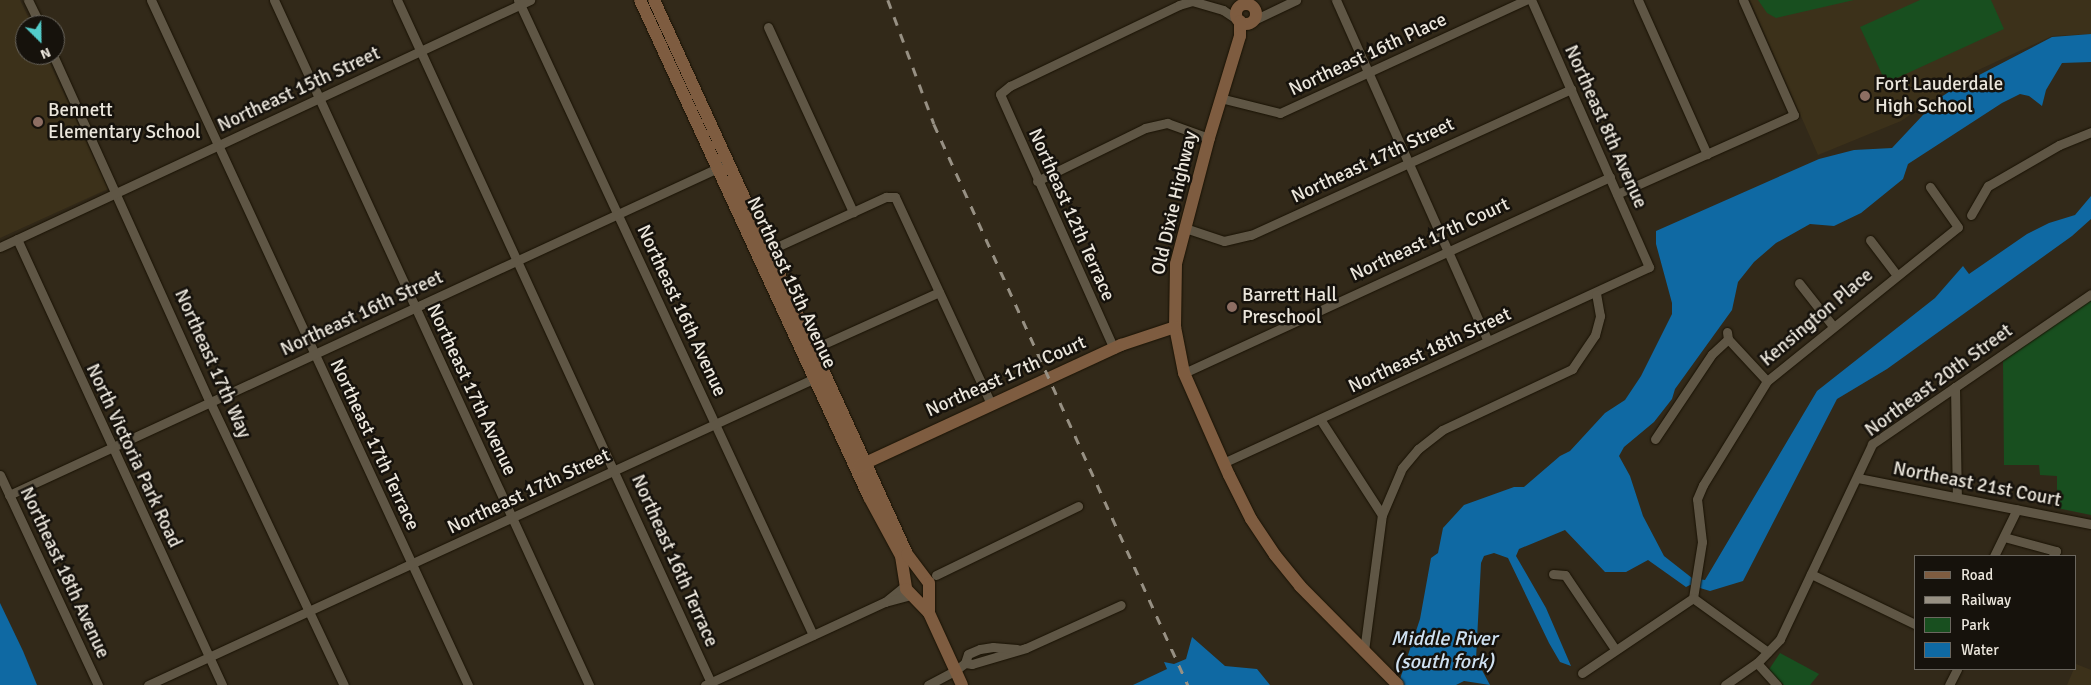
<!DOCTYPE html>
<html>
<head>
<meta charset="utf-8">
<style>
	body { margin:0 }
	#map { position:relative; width:2091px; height:685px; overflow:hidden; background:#322919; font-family:Signika,sans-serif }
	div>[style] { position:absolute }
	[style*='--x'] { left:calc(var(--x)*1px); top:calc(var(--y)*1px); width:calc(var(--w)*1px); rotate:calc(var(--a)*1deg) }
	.built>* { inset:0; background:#3c311a }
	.green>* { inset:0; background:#184f1f }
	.water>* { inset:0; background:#0f69a3 }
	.roads { filter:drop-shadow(0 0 1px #191204) drop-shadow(0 0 1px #191204) }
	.street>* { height:9px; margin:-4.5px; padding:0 4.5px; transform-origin:4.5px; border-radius:4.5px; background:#5f5645 }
	.secondary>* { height:12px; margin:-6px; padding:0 6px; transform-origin:6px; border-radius:6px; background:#7e5c40 }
	.secondary>.ring { margin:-6px; padding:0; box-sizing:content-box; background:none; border:12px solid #7e5c40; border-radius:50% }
	.rail>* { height:2.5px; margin-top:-1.25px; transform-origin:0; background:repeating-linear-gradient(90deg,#979083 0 9px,transparent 0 18px) }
	.dots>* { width:14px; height:14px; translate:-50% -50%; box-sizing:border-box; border:2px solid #16120c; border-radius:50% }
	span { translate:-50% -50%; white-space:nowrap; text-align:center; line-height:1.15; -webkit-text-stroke:5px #16120c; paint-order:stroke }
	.street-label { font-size:19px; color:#ebe6dc }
	.poi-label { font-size:19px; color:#ebe6dc }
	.left { translate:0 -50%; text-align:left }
	.water-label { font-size:20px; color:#d0e2f2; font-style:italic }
	.legend { position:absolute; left:1914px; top:555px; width:162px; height:115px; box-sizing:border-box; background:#16120c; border:1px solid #6b675f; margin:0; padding:6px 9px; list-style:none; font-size:15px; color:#ebe6dc }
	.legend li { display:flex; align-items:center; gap:10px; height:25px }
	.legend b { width:25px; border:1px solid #6b675f }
	.north { position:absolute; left:15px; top:15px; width:50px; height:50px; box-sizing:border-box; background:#16120c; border:1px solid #6b675f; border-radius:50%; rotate:157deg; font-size:14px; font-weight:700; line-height:20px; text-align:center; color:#ebe6dc }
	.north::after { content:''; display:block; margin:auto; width:18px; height:22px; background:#53cdcb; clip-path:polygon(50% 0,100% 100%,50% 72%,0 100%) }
</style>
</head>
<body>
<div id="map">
	<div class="built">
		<div style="clip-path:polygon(0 0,20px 0,32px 25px,25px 25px,25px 55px,46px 55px,108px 189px,0 238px)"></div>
		<div style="clip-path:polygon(1750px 0,2091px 0,2091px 34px,2052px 36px,1976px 71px,1901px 121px,1818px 155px)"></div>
		<div style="clip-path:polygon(2076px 664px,2091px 670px,2091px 685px,2067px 685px)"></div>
	</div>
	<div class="green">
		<div style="clip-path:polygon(1758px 0,1854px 0,1776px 18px,1767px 13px)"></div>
		<div style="clip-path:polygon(1920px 0,1991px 0,2004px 29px,1886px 83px,1860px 27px)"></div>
		<div style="clip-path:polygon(2091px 299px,2091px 515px,2057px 508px,2057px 476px,2040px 475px,2039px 465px,2004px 465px,2003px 361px)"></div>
		<div style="clip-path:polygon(1780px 653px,1819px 674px,1810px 685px,1784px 685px,1768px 671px)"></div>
	</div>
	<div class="water">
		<div style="clip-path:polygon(2091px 34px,2091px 62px,2062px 63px,2046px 90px,2042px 106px,2029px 96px,2020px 94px,2002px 103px,1908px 164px,1903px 179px,1861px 213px,1834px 226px,1810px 224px,1776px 243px,1754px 262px,1738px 282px,1732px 310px,1675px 389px,1672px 399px,1654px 422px,1624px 447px,1619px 456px,1630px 476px,1643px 516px,1664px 556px,1692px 578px,1705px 580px,1817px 391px,1935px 298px,1963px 266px,1969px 274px,2027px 234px,2049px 223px,2075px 215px,2091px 196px,2091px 219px,2072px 236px,1887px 369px,1837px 399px,1743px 581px,1710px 591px,1690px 585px,1686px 587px,1648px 560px,1626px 572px,1605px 572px,1565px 530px,1519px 549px,1516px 556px,1546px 608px,1571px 666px,1560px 662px,1549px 643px,1508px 558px,1494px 553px,1484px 556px,1481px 563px,1476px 659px,1490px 685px,1464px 681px,1456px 685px,1398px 685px,1420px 619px,1431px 558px,1438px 553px,1443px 528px,1464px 505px,1514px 487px,1524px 487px,1560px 456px,1570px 451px,1605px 413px,1625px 400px,1641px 376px,1672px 314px,1672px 303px,1656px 244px,1656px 231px,1819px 159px,1854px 150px,1892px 148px,1938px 99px,1958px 86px,2052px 37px)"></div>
		<div style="clip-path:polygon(0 603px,23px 651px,37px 685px,0 685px)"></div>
		<div style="clip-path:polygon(1192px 637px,1225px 666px,1257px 669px,1270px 685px,1133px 685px,1167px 669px,1164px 662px,1174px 664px,1186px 659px)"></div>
	</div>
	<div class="roads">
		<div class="street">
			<div style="--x:28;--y:0;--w:28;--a:64"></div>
			<div style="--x:151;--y:0;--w:755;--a:65.17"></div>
			<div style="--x:274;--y:0;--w:754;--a:65.3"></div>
			<div style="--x:397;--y:0;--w:754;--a:65.3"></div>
			<div style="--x:518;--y:0;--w:700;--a:65.08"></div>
			<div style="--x:1336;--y:0;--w:373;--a:66"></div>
			<div style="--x:1638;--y:0;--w:169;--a:65.9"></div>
			<div style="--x:1252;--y:21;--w:49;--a:-25.5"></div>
			<div style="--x:768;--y:27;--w:204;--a:65.3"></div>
			<div style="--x:53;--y:55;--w:381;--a:65.7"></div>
			<div style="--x:210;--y:402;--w:313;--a:64.7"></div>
			<div style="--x:1220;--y:98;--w:62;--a:14"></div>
			<div style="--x:1280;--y:113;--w:271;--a:-24.7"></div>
			<div style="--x:1037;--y:181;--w:120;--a:-26.1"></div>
			<div style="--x:1145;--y:128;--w:23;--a:-13"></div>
			<div style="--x:1167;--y:123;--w:45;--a:19.7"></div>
			<div style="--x:1617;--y:194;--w:194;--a:-24.1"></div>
			<div style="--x:1794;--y:115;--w:126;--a:-113.9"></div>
			<div style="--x:1971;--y:215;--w:34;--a:-60"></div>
			<div style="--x:1988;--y:186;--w:82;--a:-30"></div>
			<div style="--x:2059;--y:145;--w:35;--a:-22"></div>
			<div style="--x:1185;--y:228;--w:41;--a:18.4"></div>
			<div style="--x:1224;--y:241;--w:28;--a:-13"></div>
			<div style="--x:1251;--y:235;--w:352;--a:-24.5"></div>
			<div style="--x:17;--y:239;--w:491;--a:65.3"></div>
			<div style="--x:1870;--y:240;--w:43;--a:52.6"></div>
			<div style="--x:0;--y:247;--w:585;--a:-24.99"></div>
			<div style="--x:770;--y:250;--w:128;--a:-24.6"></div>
			<div style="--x:886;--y:197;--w:9;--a:0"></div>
			<div style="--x:895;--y:197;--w:228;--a:65.1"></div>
			<div style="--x:1799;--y:283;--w:53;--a:51.8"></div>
			<div style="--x:1727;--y:332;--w:7;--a:82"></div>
			<div style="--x:1728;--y:339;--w:57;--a:47.1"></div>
			<div style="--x:815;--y:348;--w:136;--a:-24.3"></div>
			<div style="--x:1114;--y:349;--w:279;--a:-114.1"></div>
			<div style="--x:1000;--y:94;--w:13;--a:-39"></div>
			<div style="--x:1010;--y:86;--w:187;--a:-25.6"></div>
			<div style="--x:1179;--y:5;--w:14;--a:-17"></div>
			<div style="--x:1192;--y:1;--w:32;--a:16"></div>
			<div style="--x:1223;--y:10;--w:18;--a:34"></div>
			<div style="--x:1184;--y:373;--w:469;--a:-24.7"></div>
			<div style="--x:1955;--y:387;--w:110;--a:89"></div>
			<div style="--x:1320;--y:419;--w:114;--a:57.1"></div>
			<div style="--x:1655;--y:439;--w:102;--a:-56.2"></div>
			<div style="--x:1712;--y:354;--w:22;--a:-43"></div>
			<div style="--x:1223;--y:463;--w:469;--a:-24.7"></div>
			<div style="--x:1649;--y:267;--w:292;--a:-113.8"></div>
			<div style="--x:0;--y:475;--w:232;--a:65"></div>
			<div style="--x:1858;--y:478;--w:237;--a:11.2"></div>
			<div style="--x:9;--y:495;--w:785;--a:-24.77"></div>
			<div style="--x:2004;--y:537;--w:54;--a:15.1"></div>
			<div style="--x:2056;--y:551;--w:6;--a:121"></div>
			<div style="--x:1994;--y:556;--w:52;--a:-63.9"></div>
			<div style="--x:1553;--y:574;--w:12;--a:5"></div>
			<div style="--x:1565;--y:575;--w:89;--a:56"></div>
			<div style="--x:1811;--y:574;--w:115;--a:25.7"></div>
			<div style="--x:936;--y:575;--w:158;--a:-25.9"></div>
			<div style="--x:906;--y:585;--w:27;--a:141"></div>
			<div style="--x:885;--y:602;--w:27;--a:-15"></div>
			<div style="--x:1693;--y:598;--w:57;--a:-80.9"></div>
			<div style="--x:1702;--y:542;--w:43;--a:-96.6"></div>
			<div style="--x:1697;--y:499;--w:15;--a:-67"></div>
			<div style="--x:1703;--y:485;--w:122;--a:-58.4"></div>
			<div style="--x:1767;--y:381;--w:245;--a:-38.9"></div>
			<div style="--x:1958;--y:227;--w:49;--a:-125"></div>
			<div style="--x:1693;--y:598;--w:92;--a:35.8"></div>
			<div style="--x:1364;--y:651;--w:137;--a:-82.5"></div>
			<div style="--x:1382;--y:515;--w:51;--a:-66.9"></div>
			<div style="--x:1402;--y:468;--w:25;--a:-50"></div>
			<div style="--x:1418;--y:449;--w:31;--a:-38"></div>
			<div style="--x:1442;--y:430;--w:144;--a:-25.1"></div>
			<div style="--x:1572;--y:369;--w:41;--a:-55.9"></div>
			<div style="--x:1595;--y:335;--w:20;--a:-75"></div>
			<div style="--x:1600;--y:316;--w:22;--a:-100"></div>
			<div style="--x:965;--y:663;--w:7;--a:8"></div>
			<div style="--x:972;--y:664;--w:56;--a:-16.5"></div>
			<div style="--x:1026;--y:648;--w:104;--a:-24.4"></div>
			<div style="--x:1757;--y:663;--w:30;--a:48"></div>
			<div style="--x:1582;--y:673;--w:134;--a:-34"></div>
			<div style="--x:148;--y:685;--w:734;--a:-24.72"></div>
			<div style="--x:705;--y:685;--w:198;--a:-24.8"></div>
			<div style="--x:928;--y:685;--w:32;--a:-28"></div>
			<div style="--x:956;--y:670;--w:11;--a:-38"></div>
			<div style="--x:965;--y:663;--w:9;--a:-72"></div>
			<div style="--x:968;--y:654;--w:13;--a:-23"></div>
			<div style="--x:980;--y:649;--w:13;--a:-9"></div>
			<div style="--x:993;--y:647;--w:24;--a:5"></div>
			<div style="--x:1725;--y:685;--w:39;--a:-35"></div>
			<div style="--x:1757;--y:663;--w:33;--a:-46"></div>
			<div style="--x:1780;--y:639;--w:216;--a:-64.7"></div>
			<div style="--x:1872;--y:444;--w:265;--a:-34.4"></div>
			<div style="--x:1949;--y:685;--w:18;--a:-63"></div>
		</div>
		<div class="secondary">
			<div style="--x:640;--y:0;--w:547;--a:65.26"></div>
			<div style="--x:869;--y:497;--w:67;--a:61.5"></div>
			<div style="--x:901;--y:556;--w:33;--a:81"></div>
			<div style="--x:906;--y:589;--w:33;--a:46"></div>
			<div style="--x:929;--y:613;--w:79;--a:65.4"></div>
			<div style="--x:654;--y:0;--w:609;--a:65.45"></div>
			<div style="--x:907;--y:554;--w:36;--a:53"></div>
			<div style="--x:929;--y:583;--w:30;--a:90"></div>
			<div class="ring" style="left:1236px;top:4px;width:8px;height:8px"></div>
			<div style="--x:1240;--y:21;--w:15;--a:90"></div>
			<div style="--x:1240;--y:36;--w:107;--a:106.9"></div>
			<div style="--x:1209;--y:138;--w:130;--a:104.7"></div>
			<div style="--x:1176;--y:264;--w:63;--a:90.9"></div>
			<div style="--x:1175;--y:327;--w:47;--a:78.9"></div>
			<div style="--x:1184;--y:373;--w:111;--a:66.2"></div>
			<div style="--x:1229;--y:475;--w:49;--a:63.4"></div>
			<div style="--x:1251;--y:519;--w:43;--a:56.3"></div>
			<div style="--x:1275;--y:555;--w:40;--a:51"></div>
			<div style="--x:1300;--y:586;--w:139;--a:45.3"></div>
			<div style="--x:859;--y:466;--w:289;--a:-24.8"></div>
			<div style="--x:1121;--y:345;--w:57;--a:-18.4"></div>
		</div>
	</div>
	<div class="rail">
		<div style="--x:888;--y:0;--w:132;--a:69.6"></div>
		<div style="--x:934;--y:124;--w:616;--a:65.64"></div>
	</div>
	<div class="dots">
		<div style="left:1865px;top:96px;background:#8d6e63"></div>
		<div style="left:38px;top:122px;background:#8d6e63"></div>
		<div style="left:1232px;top:307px;background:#8d6e63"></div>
	</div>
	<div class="street-label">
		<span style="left:1368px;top:55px;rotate:-25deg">Northeast 16th Place</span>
		<span style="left:299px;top:90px;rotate:-25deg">Northeast 15th Street</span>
		<span style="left:1605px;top:127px;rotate:66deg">Northeast 8th Avenue</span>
		<span style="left:1373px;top:161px;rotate:-25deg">Northeast 17th Street</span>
		<span style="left:1175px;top:203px;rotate:-77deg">Old Dixie Highway</span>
		<span style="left:1071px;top:215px;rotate:66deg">Northeast 12th Terrace</span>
		<span style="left:1430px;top:240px;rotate:-25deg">Northeast 17th Court</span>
		<span style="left:791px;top:283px;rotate:65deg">Northeast 15th Avenue</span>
		<span style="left:681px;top:311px;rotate:65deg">Northeast 16th Avenue</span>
		<span style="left:362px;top:314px;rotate:-25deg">Northeast 16th Street</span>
		<span style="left:1817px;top:318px;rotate:-40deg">Kensington Place</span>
		<span style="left:1430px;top:351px;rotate:-25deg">Northeast 18th Street</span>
		<span style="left:212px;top:364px;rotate:66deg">Northeast 17th Way</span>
		<span style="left:1006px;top:377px;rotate:-24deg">Northeast 17th Court</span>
		<span style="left:1939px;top:381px;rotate:-36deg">Northeast 20th Street</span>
		<span style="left:471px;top:390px;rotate:65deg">Northeast 17th Avenue</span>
		<span style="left:374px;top:445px;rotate:65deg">Northeast 17th Terrace</span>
		<span style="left:133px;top:456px;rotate:65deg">North Victoria Park Road</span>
		<span style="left:1977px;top:485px;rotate:11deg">Northeast 21st Court</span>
		<span style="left:529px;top:492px;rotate:-25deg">Northeast 17th Street</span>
		<span style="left:674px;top:561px;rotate:66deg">Northeast 16th Terrace</span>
		<span style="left:64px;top:573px;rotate:65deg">Northeast 18th Avenue</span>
	</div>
	<div class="poi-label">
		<span class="left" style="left:1875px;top:96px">Fort Lauderdale<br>High School</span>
		<span class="left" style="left:48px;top:122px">Bennett<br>Elementary School</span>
		<span class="left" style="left:1242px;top:307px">Barrett Hall<br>Preschool</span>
	</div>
	<div class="water-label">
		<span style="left:1444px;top:650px">Middle River<br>(south fork)</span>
	</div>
	<ul class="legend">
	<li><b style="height:6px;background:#7e5c40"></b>Road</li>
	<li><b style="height:6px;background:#979083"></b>Railway</li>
	<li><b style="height:14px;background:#184f1f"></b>Park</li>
	<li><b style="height:14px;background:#0f69a3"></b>Water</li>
	</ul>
	<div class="north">N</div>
</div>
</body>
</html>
